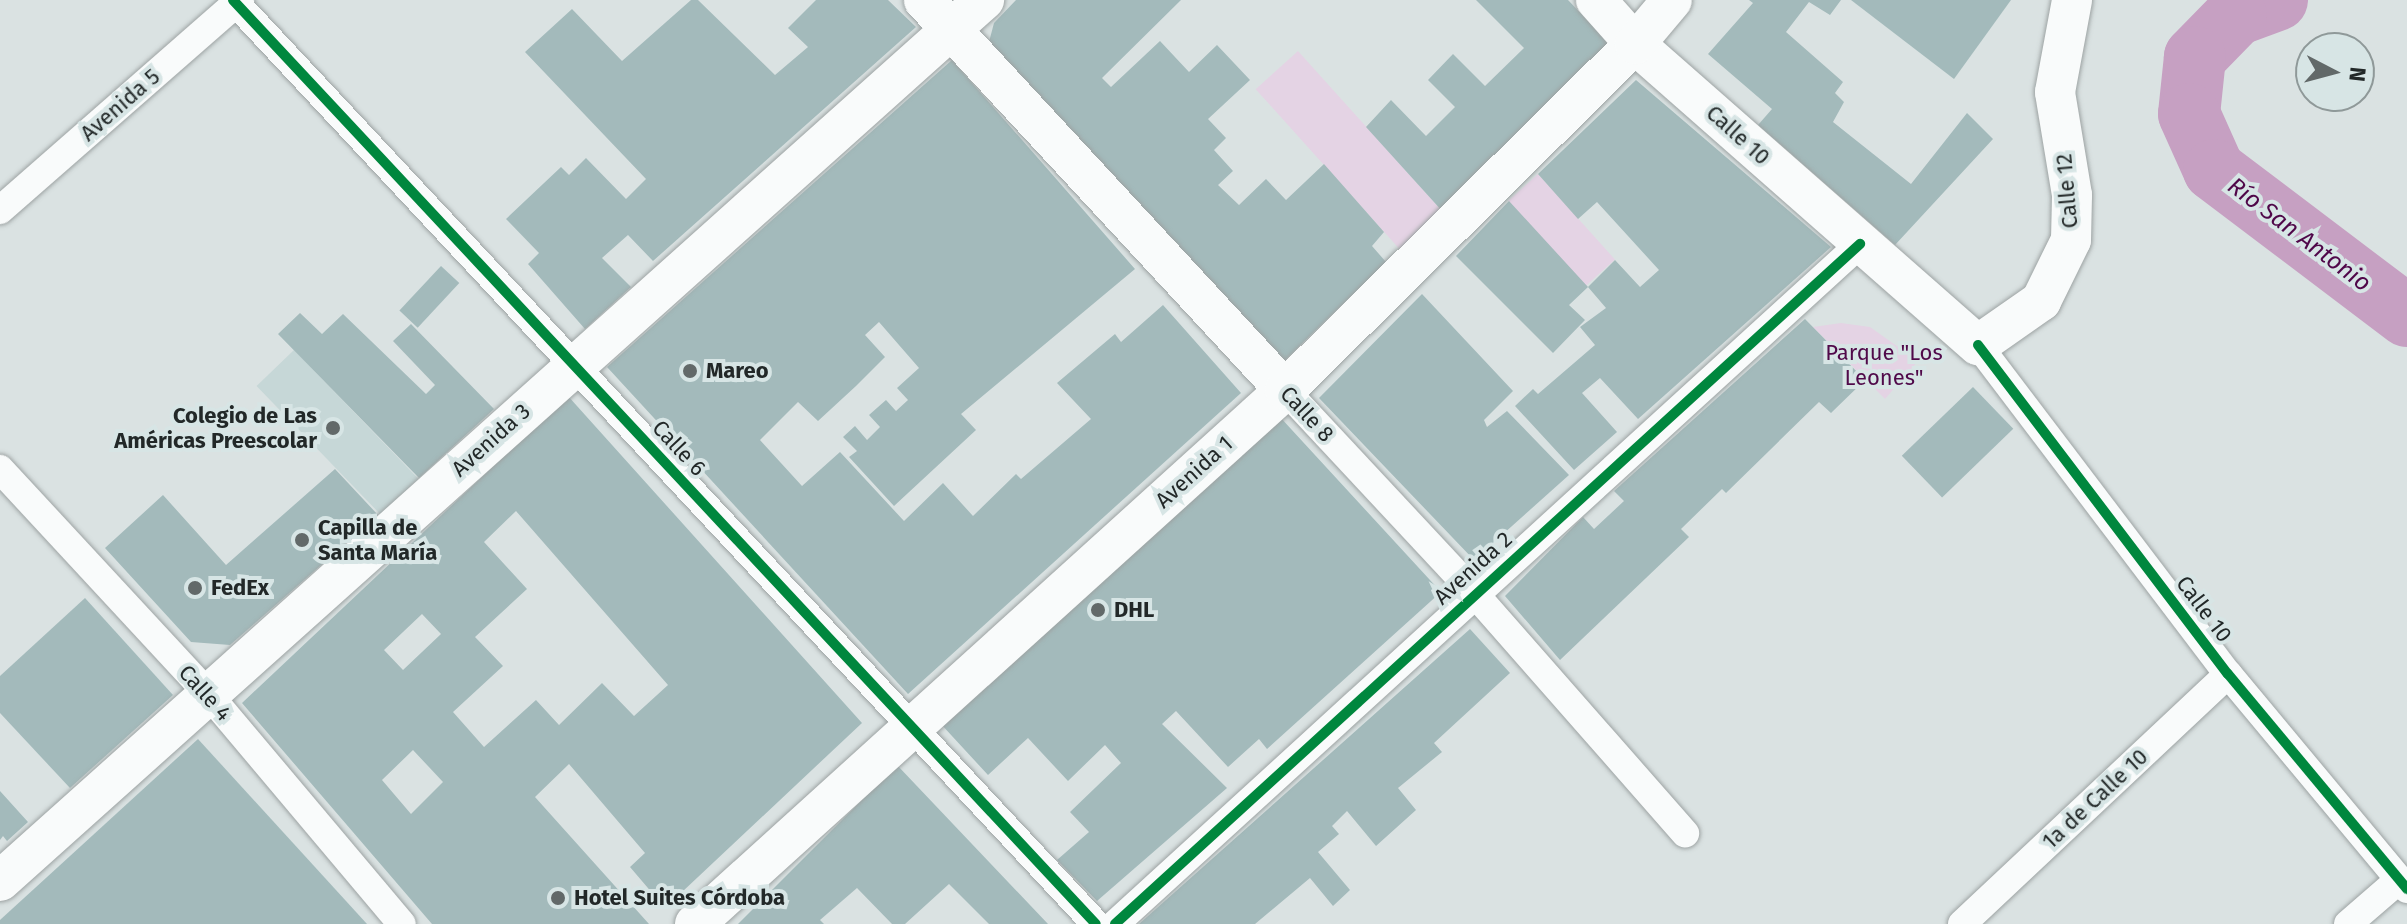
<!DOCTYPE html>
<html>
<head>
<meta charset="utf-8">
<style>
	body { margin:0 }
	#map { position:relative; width:2407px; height:924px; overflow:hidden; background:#dae2e2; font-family:"Fira Sans",sans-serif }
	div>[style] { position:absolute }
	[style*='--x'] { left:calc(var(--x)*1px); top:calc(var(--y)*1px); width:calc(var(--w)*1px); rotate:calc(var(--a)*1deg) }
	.built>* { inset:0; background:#c6d7d7; transform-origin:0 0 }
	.green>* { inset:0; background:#e4d3e4; transform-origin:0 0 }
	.river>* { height:62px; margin:-31px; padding:0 31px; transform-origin:31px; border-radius:31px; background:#c6a0c2 }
	.building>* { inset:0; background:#a3babb; transform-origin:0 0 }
	.roads { filter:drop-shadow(0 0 2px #9da3a3) drop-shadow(0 0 2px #9da3a3) }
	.minor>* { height:28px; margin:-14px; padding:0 14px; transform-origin:14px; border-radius:14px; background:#f9fbfb }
	.secondary>* { height:40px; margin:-20px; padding:0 20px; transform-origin:20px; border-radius:20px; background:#f9fbfb }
	.cycleway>* { height:10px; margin:-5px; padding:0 5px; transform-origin:5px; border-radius:5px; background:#00873e }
	.dots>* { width:22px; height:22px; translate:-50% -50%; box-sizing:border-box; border:4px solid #d7e5e5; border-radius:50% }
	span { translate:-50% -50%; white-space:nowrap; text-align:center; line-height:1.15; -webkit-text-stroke:8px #d7e5e5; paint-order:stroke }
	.street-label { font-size:22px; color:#222828 }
	.park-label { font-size:22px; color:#50094a }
	.poi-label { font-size:22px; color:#222828; font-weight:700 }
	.left { translate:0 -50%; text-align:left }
	.right { translate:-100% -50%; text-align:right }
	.water-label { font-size:24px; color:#4f0749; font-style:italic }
	.north { position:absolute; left:2295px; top:32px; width:80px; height:80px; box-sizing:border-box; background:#d7e5e5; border:2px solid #8f9999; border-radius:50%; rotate:96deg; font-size:22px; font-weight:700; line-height:32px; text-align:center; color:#222828 }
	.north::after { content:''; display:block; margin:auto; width:28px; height:36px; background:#626969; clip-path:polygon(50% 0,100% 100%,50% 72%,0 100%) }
</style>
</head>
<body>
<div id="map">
	<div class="built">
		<div style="left:294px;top:350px;width:179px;height:52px;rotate:46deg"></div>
	</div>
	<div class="green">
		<div style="left:1298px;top:51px;width:217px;height:57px;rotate:48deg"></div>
		<div style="left:1538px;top:174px;width:115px;height:40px;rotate:48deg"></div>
		<div style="clip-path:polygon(1841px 323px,1870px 327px,1918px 361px,1885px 399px,1813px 327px)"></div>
	</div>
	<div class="river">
		<div style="--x:2277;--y:0;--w:44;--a:159.9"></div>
		<div style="--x:2236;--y:15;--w:59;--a:134.3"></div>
		<div style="--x:2195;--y:57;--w:57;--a:96"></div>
		<div style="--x:2189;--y:114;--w:61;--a:65.9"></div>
		<div style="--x:2214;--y:170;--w:242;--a:37.1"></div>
	</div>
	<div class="building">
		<div style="clip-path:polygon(691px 0,698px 0,775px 75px,808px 47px,788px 28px,816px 0,888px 0,916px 27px,653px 261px,628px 235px,602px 258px,631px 287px,585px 329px,528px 264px,539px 253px,506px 219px,561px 167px,569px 175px,586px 158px,626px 199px,646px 179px,525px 52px,572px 9px,622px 61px)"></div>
		<div style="clip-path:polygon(1016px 0,1181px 0,1102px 78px,1111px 87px,1160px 41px,1189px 72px,1217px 45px,1250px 80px,1208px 119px,1226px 138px,1214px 150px,1233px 171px,1218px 185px,1239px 205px,1266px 179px,1286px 200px,1324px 164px,1384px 232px,1372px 246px,1386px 262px,1281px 364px,989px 42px,994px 23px)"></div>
		<div style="clip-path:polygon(1476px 0,1568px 0,1611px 45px,1443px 212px,1366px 127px,1391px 100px,1426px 136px,1455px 107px,1428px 80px,1453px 54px,1485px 86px,1524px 48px)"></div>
		<div style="clip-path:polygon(1749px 0,1841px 0,1830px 15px,1809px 2px,1786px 32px,1843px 82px,1835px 93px,1844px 102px,1833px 122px,1911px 184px,1967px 113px,1993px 139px,1895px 245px,1758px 125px,1772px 109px,1708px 54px,1753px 3px)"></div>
		<div style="clip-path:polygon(1851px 0,2011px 0,1954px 79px)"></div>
		<div style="clip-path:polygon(952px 60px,1135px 269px,961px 414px,976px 430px,894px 506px,849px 457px,857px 451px,843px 437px,855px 426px,867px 440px,880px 427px,869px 415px,886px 400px,896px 411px,908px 400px,897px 388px,919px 368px,879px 322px,865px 335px,885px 357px,856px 386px,818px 421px,798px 402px,760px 440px,802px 486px,840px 452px,904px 521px,943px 483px,973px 516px,1016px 474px,1021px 479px,1091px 419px,1057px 383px,1115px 334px,1121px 342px,1163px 305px,1241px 393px,908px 694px,607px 367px)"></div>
		<div style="clip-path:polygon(1636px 80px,1831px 247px,1638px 419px,1600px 378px,1582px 393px,1617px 432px,1574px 470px,1515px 406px,1533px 389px,1538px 394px,1595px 345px,1580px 327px,1606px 308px,1588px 287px,1615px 260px,1640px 287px,1659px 270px,1597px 202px,1578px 219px,1538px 174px)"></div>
		<div style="clip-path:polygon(1509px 201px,1588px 287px,1569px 305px,1585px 320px,1553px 353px,1456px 256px)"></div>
		<div style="left:441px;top:266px;width:25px;height:61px;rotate:43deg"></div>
		<div style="clip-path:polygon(1422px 294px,1513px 391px,1484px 420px,1487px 427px,1507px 411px,1569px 475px,1474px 560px,1319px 398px)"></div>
		<div style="clip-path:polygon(300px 313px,322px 334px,343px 314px,426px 394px,435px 385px,393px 341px,411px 324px,494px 409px,419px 478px,278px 334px)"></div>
		<div style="clip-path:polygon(1805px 319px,1865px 380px,1831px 413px,1819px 402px,1726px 493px,1722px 489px,1681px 529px,1689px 537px,1560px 660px,1505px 596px,1583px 517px,1594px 529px,1624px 501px,1614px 491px)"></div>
		<div style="left:1973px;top:387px;width:58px;height:99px;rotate:46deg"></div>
		<div style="clip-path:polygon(evenodd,568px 396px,862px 723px,665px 908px,630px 867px,645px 853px,569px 764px,535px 797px,649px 924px,432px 924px,242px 703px,568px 396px,516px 511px,668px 685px,634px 716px,602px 683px,559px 725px,536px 700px,484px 747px,453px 712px,503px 666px,475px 637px,527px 589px,484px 542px,516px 511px,568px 396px,422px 614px,441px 634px,403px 670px,384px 650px,422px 614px,568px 396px,413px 750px,443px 782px,411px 814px,382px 780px,413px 750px)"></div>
		<div style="clip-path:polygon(1280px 417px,1441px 592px,1267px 749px,1259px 739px,1228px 767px,1176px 711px,1162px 724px,1227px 788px,1097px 901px,1057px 860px,1089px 832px,1070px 812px,1121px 763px,1105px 745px,1068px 781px,1028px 738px,988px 775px,940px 723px)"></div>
		<div style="clip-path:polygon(335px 469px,378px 515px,230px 645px,191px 642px,105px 548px,163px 495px,226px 565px)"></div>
		<div style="clip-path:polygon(85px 598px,173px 695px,70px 788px,0 713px,0 676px)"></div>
		<div style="clip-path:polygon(1470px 629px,1510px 673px,1434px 743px,1442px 752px,1398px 788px,1416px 810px,1376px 846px,1347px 811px,1332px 826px,1339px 834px,1318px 852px,1350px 890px,1333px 906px,1310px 878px,1255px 924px,1139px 924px)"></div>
		<div style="clip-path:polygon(198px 739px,367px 924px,0 924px,0 920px)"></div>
		<div style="clip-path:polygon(897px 765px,1048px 924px,989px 924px,949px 884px,905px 924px,892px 924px,857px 888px,820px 920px,824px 924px,738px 924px)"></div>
		<div style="clip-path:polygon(0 791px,28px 822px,7px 841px,3px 836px,0 840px)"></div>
	</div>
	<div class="roads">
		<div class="minor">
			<div style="--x:233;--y:0;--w:1264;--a:46.96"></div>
			<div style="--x:0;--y:210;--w:319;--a:-41.2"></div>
			<div style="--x:1978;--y:345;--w:413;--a:52.8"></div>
			<div style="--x:2228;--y:674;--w:280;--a:50.2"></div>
			<div style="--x:1285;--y:390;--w:277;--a:47"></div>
			<div style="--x:1474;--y:593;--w:320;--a:48.7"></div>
			<div style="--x:0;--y:469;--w:308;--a:47.2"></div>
			<div style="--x:209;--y:695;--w:299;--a:49.9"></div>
			<div style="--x:1115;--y:924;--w:1009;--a:-42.39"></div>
			<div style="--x:1962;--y:924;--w:365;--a:-43.2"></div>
			<div style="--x:2348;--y:924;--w:67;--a:-40.8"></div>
		</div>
		<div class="secondary">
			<div style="--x:924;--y:0;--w:531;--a:47.21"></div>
			<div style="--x:1596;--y:0;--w:59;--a:48.4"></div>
			<div style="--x:1635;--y:44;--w:456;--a:41.3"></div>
			<div style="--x:1978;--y:345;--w:77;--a:-34.9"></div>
			<div style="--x:2041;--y:301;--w:68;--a:-63.8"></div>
			<div style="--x:2071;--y:240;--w:45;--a:-88.7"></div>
			<div style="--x:2072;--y:195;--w:104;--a:-99.4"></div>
			<div style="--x:2055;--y:92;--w:94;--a:-79.5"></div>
			<div style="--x:0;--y:881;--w:1321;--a:-41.84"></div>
			<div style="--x:695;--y:924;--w:796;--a:-42.15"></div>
			<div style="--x:1285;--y:390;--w:492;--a:-44.7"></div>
			<div style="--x:1635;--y:44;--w:57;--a:-49.9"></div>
		</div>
	</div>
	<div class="cycleway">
		<div style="--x:233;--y:0;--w:1264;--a:46.96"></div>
		<div style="--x:1978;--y:345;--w:413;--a:52.8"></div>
		<div style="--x:2228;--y:674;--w:280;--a:50.2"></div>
		<div style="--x:1115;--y:924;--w:1009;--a:-42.39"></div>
	</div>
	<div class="dots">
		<div style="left:690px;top:371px;background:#626969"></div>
		<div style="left:333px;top:428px;background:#626969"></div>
		<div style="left:302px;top:540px;background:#626969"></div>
		<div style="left:195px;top:588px;background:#626969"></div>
		<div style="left:1098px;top:610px;background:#626969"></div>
		<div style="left:558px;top:898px;background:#626969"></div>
	</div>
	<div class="street-label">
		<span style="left:120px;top:105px;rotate:-41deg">Avenida 5</span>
		<span style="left:1738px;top:135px;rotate:42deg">Calle 10</span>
		<span style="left:2067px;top:191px;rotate:-95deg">Calle 12</span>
		<span style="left:1307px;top:414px;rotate:47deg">Calle 8</span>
		<span style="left:491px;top:440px;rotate:-42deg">Avenida 3</span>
		<span style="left:679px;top:448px;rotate:47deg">Calle 6</span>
		<span style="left:1194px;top:472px;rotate:-42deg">Avenida 1</span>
		<span style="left:1473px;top:568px;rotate:-42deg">Avenida 2</span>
		<span style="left:2204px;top:609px;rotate:53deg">Calle 10</span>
		<span style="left:205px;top:693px;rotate:48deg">Calle 4</span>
		<span style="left:2095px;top:799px;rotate:-43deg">1a de Calle 10</span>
	</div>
	<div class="park-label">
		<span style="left:1884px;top:365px">Parque "Los<br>Leones"</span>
	</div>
	<div class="poi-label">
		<span class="left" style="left:706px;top:371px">Mareo</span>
		<span class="right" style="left:317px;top:428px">Colegio de Las<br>Américas Preescolar</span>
		<span class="left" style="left:318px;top:540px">Capilla de<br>Santa María</span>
		<span class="left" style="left:211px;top:588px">FedEx</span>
		<span class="left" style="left:1114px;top:610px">DHL</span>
		<span class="left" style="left:574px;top:898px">Hotel Suites Córdoba</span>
	</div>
	<div class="water-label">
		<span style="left:2299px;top:235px;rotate:37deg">Río San Antonio</span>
	</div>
	<div class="north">N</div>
</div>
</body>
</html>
